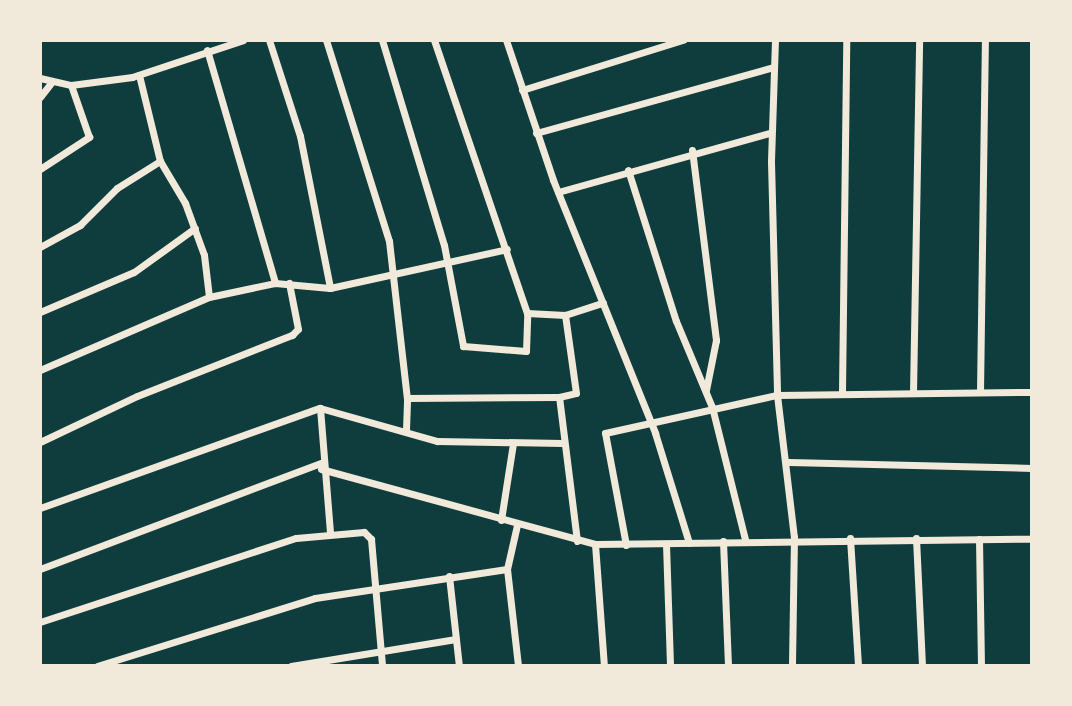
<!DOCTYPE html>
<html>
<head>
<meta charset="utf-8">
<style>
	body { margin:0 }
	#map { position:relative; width:1072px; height:706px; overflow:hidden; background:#0f3d3e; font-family:Mulish,sans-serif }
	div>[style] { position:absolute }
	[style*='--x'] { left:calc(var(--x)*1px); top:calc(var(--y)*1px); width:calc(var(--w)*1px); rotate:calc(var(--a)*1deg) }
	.minor>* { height:7px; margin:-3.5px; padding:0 3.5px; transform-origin:3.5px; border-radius:3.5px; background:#f1e9da }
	span { translate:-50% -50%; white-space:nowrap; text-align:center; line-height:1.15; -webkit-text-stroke:6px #f1e9da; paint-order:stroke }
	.frame { position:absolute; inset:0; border:42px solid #f1e9da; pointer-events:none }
</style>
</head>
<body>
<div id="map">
	<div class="minor">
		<div style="--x:269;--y:40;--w:101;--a:72.1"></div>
		<div style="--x:300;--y:136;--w:155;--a:78.8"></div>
		<div style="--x:330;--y:288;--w:181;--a:-12.4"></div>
		<div style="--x:326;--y:40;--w:211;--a:72.6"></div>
		<div style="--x:389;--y:241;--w:158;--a:83.5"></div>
		<div style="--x:407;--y:398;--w:152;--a:-0.4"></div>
		<div style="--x:382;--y:40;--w:214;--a:73.2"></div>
		<div style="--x:444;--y:245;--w:103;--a:79.3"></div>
		<div style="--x:463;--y:346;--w:63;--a:4.5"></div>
		<div style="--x:526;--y:351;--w:38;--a:-88"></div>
		<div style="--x:434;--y:40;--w:288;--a:71.2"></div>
		<div style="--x:527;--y:313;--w:38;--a:3"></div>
		<div style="--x:506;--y:40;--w:148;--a:71.4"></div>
		<div style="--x:553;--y:180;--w:273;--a:68"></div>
		<div style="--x:655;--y:433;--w:115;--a:72.8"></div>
		<div style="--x:775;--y:40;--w:122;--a:91.9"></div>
		<div style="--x:771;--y:162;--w:233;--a:88.5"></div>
		<div style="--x:777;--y:395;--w:143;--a:83.2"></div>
		<div style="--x:794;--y:537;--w:129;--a:90.9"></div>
		<div style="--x:207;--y:50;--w:243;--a:73.7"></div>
		<div style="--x:139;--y:75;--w:89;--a:76.3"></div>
		<div style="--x:160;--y:161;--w:49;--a:59.2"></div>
		<div style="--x:185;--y:203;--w:55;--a:69.9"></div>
		<div style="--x:204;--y:255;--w:42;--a:83.2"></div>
		<div style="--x:40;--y:78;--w:32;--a:13"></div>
		<div style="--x:71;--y:85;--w:62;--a:-7.5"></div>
		<div style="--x:132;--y:77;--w:117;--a:-18.4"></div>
		<div style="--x:522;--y:90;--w:169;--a:-17.3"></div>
		<div style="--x:40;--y:97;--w:18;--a:-52"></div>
		<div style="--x:536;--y:133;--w:247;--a:-15.5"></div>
		<div style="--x:692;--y:150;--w:192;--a:82.8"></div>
		<div style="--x:716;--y:340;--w:51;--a:101.3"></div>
		<div style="--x:40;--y:169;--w:59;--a:-33.1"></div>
		<div style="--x:89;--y:137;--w:55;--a:-109.1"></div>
		<div style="--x:628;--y:170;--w:158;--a:72.4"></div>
		<div style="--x:676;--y:321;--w:93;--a:67.3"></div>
		<div style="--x:712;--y:407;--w:136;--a:76"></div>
		<div style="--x:558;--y:192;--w:220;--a:-15.6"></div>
		<div style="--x:40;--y:247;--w:46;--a:-28.8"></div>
		<div style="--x:80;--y:225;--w:52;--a:-45"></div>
		<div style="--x:117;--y:188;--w:51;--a:-32.1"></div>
		<div style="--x:40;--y:312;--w:102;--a:-23.1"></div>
		<div style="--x:134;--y:272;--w:75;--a:-35.8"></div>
		<div style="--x:40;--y:370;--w:184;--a:-23.4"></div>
		<div style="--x:209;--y:297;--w:67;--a:-12"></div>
		<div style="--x:275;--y:283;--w:55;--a:5.2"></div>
		<div style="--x:842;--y:392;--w:352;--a:-89.3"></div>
		<div style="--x:980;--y:392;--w:352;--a:-89.2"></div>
		<div style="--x:913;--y:393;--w:353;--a:-89"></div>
		<div style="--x:320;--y:408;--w:124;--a:85.4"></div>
		<div style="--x:406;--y:430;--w:32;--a:-88"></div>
		<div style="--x:40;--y:442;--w:107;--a:-25.4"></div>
		<div style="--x:137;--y:396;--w:167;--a:-21.5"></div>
		<div style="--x:292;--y:335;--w:8;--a:-45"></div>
		<div style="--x:298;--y:329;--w:47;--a:-101.1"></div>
		<div style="--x:789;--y:462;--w:243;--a:1.4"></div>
		<div style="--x:321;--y:469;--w:284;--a:15.3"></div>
		<div style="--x:595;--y:544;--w:437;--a:-0.7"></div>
		<div style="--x:40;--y:508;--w:297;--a:-19.7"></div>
		<div style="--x:320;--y:408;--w:122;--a:15.8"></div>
		<div style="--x:437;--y:441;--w:125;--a:0.9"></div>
		<div style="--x:501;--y:520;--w:78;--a:-81.1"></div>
		<div style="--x:517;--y:525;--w:45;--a:102.8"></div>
		<div style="--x:507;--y:569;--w:98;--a:83.5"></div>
		<div style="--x:850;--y:538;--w:128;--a:86.4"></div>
		<div style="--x:916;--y:538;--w:128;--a:87.3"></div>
		<div style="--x:979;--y:539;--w:127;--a:89.1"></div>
		<div style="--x:577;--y:541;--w:145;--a:-97.1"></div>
		<div style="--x:559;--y:397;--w:17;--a:-13"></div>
		<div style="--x:576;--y:393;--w:79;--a:-98"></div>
		<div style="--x:565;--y:315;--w:40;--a:-18"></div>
		<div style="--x:723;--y:541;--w:125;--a:87.7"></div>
		<div style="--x:595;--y:544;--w:122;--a:85.8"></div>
		<div style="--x:666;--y:544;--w:122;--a:88.1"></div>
		<div style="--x:626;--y:545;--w:114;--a:-100.6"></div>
		<div style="--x:605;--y:433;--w:176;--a:-12.5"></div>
		<div style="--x:777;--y:395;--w:255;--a:-0.7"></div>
		<div style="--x:40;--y:569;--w:300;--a:-20.7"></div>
		<div style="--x:449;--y:576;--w:91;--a:83.7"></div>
		<div style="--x:40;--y:622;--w:269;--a:-18.2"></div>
		<div style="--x:296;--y:538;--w:68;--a:-5"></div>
		<div style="--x:364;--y:532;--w:10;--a:45"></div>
		<div style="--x:371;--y:539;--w:127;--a:85"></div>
		<div style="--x:97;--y:666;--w:228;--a:-17.3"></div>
		<div style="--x:315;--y:598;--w:194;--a:-8.6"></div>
		<div style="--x:291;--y:666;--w:167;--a:-9.3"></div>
	</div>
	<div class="frame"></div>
</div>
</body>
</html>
